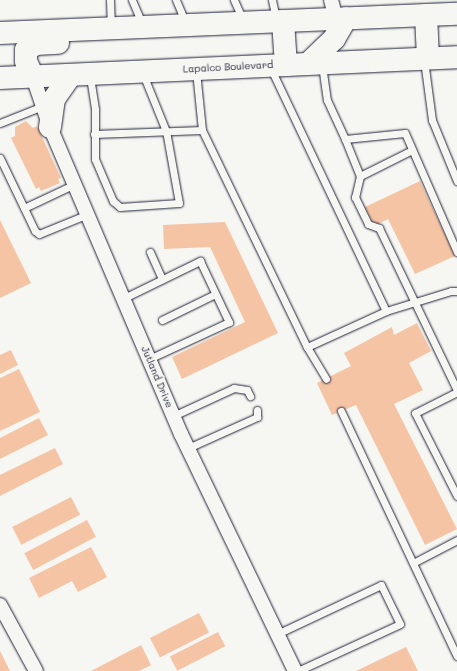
<!DOCTYPE html>
<html>
<head>
<meta charset="utf-8">
<style>
	body { margin:0 }
	#map { position:relative; width:457px; height:671px; overflow:hidden; background:#f6f6f2; font-family:Mali,sans-serif }
	div>[style] { position:absolute }
	[style*='--x'] { left:calc(var(--x)*1px); top:calc(var(--y)*1px); width:calc(var(--w)*1px); rotate:calc(var(--a)*1deg) }
	.building>* { inset:0; background:#f5c4a4; transform-origin:0 0 }
	.roads { filter:drop-shadow(0 0 1px #22223b) drop-shadow(0 0 1px #22223b) }
	.service>* { height:7px; margin:-3.5px; padding:0 3.5px; transform-origin:3.5px; border-radius:3.5px; background:#f6f6f2 }
	.minor>* { height:14px; margin:-7px; padding:0 7px; transform-origin:7px; border-radius:7px; background:#f6f6f2 }
	.primary>* { height:22px; margin:-11px; padding:0 11px; transform-origin:11px; border-radius:11px; background:#f6f6f2 }
	span { translate:-50% -50%; white-space:nowrap; text-align:center; line-height:1.15; -webkit-text-stroke:4px #f6f6f2; paint-order:stroke }
	.street-label { font-size:10px; color:#22223b }
</style>
</head>
<body>
<div id="map">
	<div class="building">
		<div style="clip-path:polygon(26px 121px,33px 128px,37px 126px,61px 178px,58px 179px,60px 183px,41px 191px,39px 187px,36px 189px,11px 138px,15px 136px,15px 127px)"></div>
		<div style="clip-path:polygon(420px 181px,455px 256px,415px 274px,388px 219px,374px 226px,365px 207px)"></div>
		<div style="clip-path:polygon(0 220px,31px 283px,0 298px)"></div>
		<div style="clip-path:polygon(225px 222px,278px 333px,182px 379px,172px 357px,245px 322px,210px 247px,164px 249px,163px 225px)"></div>
		<div style="clip-path:polygon(417px 323px,431px 351px,409px 363px,423px 390px,394px 404px,457px 529px,425px 545px,356px 405px,332px 415px,317px 383px,351px 366px,344px 353px,392px 327px,394px 335px)"></div>
		<div style="clip-path:polygon(11px 350px,18px 365px,0 374px,0 355px)"></div>
		<div style="clip-path:polygon(19px 369px,40px 412px,0 431px,0 378px)"></div>
		<div style="clip-path:polygon(39px 418px,48px 435px,0 459px,0 438px)"></div>
		<div style="clip-path:polygon(55px 448px,63px 464px,0 496px,0 475px)"></div>
		<div style="left:71px;top:497px;width:20px;height:66px;rotate:63deg"></div>
		<div style="left:87px;top:520px;width:19px;height:71px;rotate:62deg"></div>
		<div style="clip-path:polygon(91px 547px,107px 577px,78px 592px,72px 581px,39px 598px,29px 578px)"></div>
		<div style="left:199px;top:613px;width:22px;height:55px;rotate:63deg"></div>
		<div style="left:218px;top:632px;width:16px;height:54px;rotate:63deg"></div>
		<div style="clip-path:polygon(141px 645px,151px 665px,139px 671px,91px 671px)"></div>
		<div style="clip-path:polygon(406px 647px,418px 671px,356px 671px)"></div>
		<div style="clip-path:polygon(0 651px,10px 671px,0 671px)"></div>
	</div>
	<div class="roads">
		<div class="service">
			<div style="--x:110;--y:0;--w:26;--a:88"></div>
			<div style="--x:132;--y:0;--w:26;--a:67"></div>
			<div style="--x:176;--y:0;--w:25;--a:67"></div>
			<div style="--x:234;--y:0;--w:22;--a:66"></div>
			<div style="--x:272;--y:0;--w:19;--a:78"></div>
			<div style="--x:424;--y:60;--w:61;--a:82.4"></div>
			<div style="--x:432;--y:120;--w:66;--a:67.7"></div>
			<div style="--x:322;--y:65;--w:35;--a:82"></div>
			<div style="--x:327;--y:100;--w:43;--a:65.2"></div>
			<div style="--x:345;--y:139;--w:60;--a:-5.7"></div>
			<div style="--x:405;--y:133;--w:130;--a:66.4"></div>
			<div style="--x:271;--y:69;--w:268;--a:64.6"></div>
			<div style="--x:386;--y:311;--w:87;--a:155.5"></div>
			<div style="--x:196;--y:71;--w:59;--a:84.2"></div>
			<div style="--x:202;--y:130;--w:241;--a:64.2"></div>
			<div style="--x:307;--y:347;--w:37;--a:59"></div>
			<div style="--x:90;--y:77;--w:33;--a:81"></div>
			<div style="--x:95;--y:110;--w:49;--a:90"></div>
			<div style="--x:95;--y:159;--w:46;--a:66.8"></div>
			<div style="--x:113;--y:201;--w:9;--a:41"></div>
			<div style="--x:120;--y:207;--w:59;--a:-3.9"></div>
			<div style="--x:179;--y:203;--w:73;--a:-100.2"></div>
			<div style="--x:166;--y:131;--w:61;--a:-112"></div>
			<div style="--x:0;--y:123;--w:46;--a:-21.6"></div>
			<div style="--x:94;--y:134;--w:108;--a:-2.1"></div>
			<div style="--x:345;--y:139;--w:40;--a:68"></div>
			<div style="--x:360;--y:176;--w:58;--a:-26.6"></div>
			<div style="--x:0;--y:158;--w:81;--a:64.4"></div>
			<div style="--x:35;--y:231;--w:5;--a:37"></div>
			<div style="--x:39;--y:234;--w:53;--a:-22.2"></div>
			<div style="--x:360;--y:176;--w:22;--a:103"></div>
			<div style="--x:355;--y:197;--w:30;--a:64"></div>
			<div style="--x:368;--y:224;--w:12;--a:20"></div>
			<div style="--x:379;--y:228;--w:180;--a:64.3"></div>
			<div style="--x:24;--y:208;--w:56;--a:-25.2"></div>
			<div style="--x:150;--y:252;--w:30;--a:66"></div>
			<div style="--x:124;--y:298;--w:85;--a:-26"></div>
			<div style="--x:200;--y:261;--w:68;--a:64.6"></div>
			<div style="--x:229;--y:322;--w:88;--a:155.2"></div>
			<div style="--x:386;--y:311;--w:68;--a:-17.1"></div>
			<div style="--x:451;--y:291;--w:6;--a:0"></div>
			<div style="--x:162;--y:320;--w:59;--a:-26.1"></div>
			<div style="--x:457;--y:392;--w:47;--a:153.4"></div>
			<div style="--x:415;--y:413;--w:93;--a:63.2"></div>
			<div style="--x:341;--y:411;--w:271;--a:64.7"></div>
			<div style="--x:173;--y:416;--w:67;--a:-24.7"></div>
			<div style="--x:234;--y:388;--w:13;--a:9"></div>
			<div style="--x:247;--y:390;--w:7;--a:63"></div>
			<div style="--x:188;--y:448;--w:76;--a:-24.2"></div>
			<div style="--x:257;--y:417;--w:7;--a:-90"></div>
			<div style="--x:413;--y:563;--w:50;--a:-27.6"></div>
			<div style="--x:277;--y:634;--w:115;--a:-25.2"></div>
			<div style="--x:381;--y:585;--w:43;--a:64"></div>
			<div style="--x:400;--y:624;--w:112;--a:155.3"></div>
		</div>
		<div class="minor">
			<div style="--x:331;--y:0;--w:20;--a:75"></div>
			<div style="--x:33;--y:77;--w:53;--a:71.2"></div>
			<div style="--x:50;--y:127;--w:334;--a:66.9"></div>
			<div style="--x:181;--y:434;--w:263;--a:64.3"></div>
			<div style="--x:0;--y:605;--w:75;--a:61.4"></div>
		</div>
		<div class="primary">
			<div style="--x:426;--y:15;--w:43;--a:87.3"></div>
			<div style="--x:283;--y:21;--w:44;--a:86.1"></div>
			<div style="--x:0;--y:33;--w:457;--a:-2.4"></div>
			<div style="--x:309;--y:63;--w:35;--a:-44"></div>
			<div style="--x:334;--y:39;--w:24;--a:-60"></div>
			<div style="--x:33;--y:77;--w:17;--a:-114"></div>
			<div style="--x:26;--y:61;--w:11;--a:-90"></div>
			<div style="--x:26;--y:50;--w:12;--a:-31"></div>
			<div style="--x:36;--y:44;--w:22;--a:-3"></div>
			<div style="--x:0;--y:78;--w:457;--a:-2.6"></div>
			<div style="--x:50;--y:127;--w:28;--a:-82"></div>
			<div style="--x:54;--y:99;--w:29;--a:-55"></div>
		</div>
	</div>
	<div class="street-label">
		<span style="left:228px;top:67px;rotate:-3deg">Lapalco Boulevard</span>
		<span style="left:157px;top:377px;rotate:67deg">Jutland Drive</span>
	</div>
</div>
</body>
</html>
